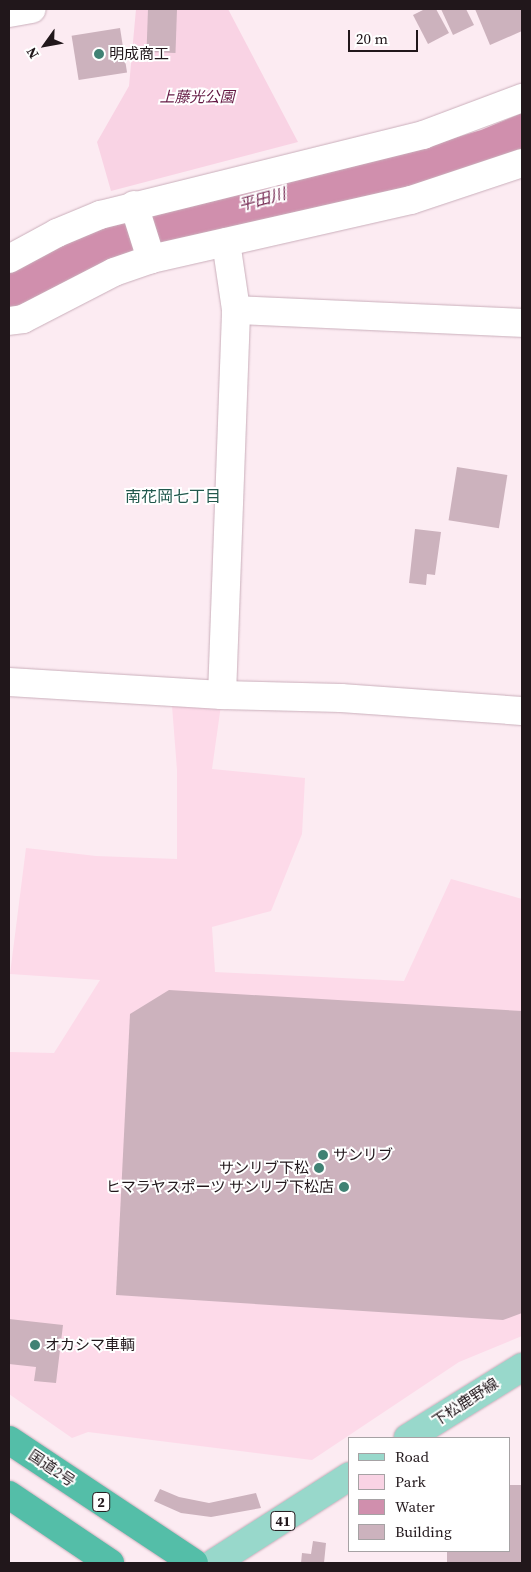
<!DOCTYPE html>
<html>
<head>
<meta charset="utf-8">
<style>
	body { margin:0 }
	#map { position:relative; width:531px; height:1572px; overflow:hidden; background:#fcebf2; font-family:"Source Serif 4","Noto Sans JP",serif }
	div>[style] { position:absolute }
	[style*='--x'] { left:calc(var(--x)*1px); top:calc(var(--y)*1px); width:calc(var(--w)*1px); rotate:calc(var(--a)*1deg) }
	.built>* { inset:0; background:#fddae9 }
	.green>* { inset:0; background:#f9d3e4 }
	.water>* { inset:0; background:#d08fad }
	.building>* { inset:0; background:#ccb2bd; transform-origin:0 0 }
	.roads { filter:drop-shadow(0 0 1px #caafbb) drop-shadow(0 0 1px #caafbb) }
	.minor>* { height:28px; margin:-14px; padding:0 14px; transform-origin:14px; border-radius:14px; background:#fff }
	.major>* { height:28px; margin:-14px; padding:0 14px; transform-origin:14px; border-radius:14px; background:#98d8cb }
	.highway>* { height:28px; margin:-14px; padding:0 14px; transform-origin:14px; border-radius:14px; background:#54bea8 }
	.dots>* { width:14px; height:14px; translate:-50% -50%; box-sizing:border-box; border:2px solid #fff; border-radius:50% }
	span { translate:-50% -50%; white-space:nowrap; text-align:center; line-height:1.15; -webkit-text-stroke:4px #fff; paint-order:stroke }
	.shield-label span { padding:1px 4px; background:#fff; border:1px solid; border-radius:4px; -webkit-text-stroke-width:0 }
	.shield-label { font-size:14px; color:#21171b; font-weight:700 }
	.poi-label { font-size:15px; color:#21171b }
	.left { translate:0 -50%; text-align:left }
	.right { translate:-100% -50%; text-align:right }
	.park-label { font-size:15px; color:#631742; font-style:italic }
	.street-label { font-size:15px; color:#21171b }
	.water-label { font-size:16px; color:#71244e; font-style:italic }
	.neighbourhood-label { font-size:16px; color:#22584d }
	.frame { position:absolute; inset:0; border:10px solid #21171b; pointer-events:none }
	.legend { position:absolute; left:348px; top:1437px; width:162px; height:115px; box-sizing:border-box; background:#fff; border:1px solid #a6a2a4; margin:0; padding:6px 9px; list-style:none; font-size:15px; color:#21171b }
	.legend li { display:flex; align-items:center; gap:10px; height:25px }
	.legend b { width:25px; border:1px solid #a6a2a4 }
	.north { position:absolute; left:20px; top:20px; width:50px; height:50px; -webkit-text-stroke:4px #fff; paint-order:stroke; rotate:238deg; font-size:14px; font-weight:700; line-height:20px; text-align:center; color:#21171b }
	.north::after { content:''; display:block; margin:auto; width:18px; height:22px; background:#21171b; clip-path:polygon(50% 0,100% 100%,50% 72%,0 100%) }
	.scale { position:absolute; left:348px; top:30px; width:70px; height:22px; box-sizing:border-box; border:2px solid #21171b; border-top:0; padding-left:6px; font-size:15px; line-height:18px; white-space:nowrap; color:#21171b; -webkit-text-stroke:4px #fff; paint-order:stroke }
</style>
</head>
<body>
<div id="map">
	<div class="built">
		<div style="clip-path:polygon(171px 693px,222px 698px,212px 769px,305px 778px,302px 834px,271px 911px,212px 927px,215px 972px,404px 981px,451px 879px,522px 899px,522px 1336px,459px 1362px,312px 1460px,88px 1432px,72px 1438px,9px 1394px,9px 1052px,54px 1053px,100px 980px,10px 974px,26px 848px,96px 856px,177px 859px,177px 770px)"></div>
	</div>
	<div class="green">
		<div style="clip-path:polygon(136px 9px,228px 9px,298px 142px,111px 191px,97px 142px,129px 86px)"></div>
	</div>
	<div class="water">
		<div style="clip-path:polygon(522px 113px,522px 150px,421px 185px,52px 292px,9px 309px,9px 269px,67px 237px,427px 146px,481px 130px)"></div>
	</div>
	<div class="building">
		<div style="left:148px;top:9px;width:29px;height:43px;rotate:2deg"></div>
		<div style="clip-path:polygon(425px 9px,436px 9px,449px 33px,428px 44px,413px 15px)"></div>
		<div style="clip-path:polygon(441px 9px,466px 9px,474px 25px,453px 35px)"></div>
		<div style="clip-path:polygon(475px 9px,522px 9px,522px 31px,490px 45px)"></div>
		<div style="left:120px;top:28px;width:45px;height:49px;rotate:81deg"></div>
		<div style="left:457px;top:467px;width:51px;height:54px;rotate:9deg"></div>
		<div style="clip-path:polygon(415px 529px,441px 532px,435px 575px,427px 574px,426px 585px,409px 583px)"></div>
		<div style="clip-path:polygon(169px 990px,522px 1011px,522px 1313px,503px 1320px,116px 1295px,130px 1014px)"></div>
		<div style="clip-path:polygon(9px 1319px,63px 1325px,56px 1383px,34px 1381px,36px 1367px,9px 1364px)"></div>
		<div style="clip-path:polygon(510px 1485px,522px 1485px,522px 1563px,447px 1563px,447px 1551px,510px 1551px)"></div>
		<div style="clip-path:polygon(160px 1489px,179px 1497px,209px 1503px,256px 1493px,261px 1508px,211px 1517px,181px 1513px,154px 1501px)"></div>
		<div style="clip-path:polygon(313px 1541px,326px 1543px,324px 1563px,301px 1563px,302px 1553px,311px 1554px)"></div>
	</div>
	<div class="roads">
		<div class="minor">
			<div style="--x:9;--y:13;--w:23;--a:-10"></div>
			<div style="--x:134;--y:205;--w:57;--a:72.5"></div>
			<div style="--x:226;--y:242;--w:69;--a:81.6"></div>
			<div style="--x:9;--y:259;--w:55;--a:-28.4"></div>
			<div style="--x:57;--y:233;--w:47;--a:-22.7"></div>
			<div style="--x:100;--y:215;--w:333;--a:-13.9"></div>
			<div style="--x:423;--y:135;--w:106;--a:-20.5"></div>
			<div style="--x:9;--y:321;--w:14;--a:-8"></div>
			<div style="--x:23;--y:319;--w:102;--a:-27.3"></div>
			<div style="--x:114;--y:272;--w:39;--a:-19"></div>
			<div style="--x:151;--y:259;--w:267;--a:-12.8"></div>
			<div style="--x:411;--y:200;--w:117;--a:-18.4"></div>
			<div style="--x:9;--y:682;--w:213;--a:3.5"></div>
			<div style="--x:222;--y:695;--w:119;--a:1.4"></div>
			<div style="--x:341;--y:698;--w:181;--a:4.1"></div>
			<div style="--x:222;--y:695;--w:385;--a:-87.9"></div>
			<div style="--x:236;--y:310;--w:286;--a:2.6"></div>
		</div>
		<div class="major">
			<div style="--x:408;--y:1438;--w:134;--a:-31.9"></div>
			<div style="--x:214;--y:1563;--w:161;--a:-32.6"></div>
		</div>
		<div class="highway">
			<div style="--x:9;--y:1440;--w:222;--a:33.6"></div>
			<div style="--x:9;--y:1495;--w:122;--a:34"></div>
		</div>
	</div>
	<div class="dots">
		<div style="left:99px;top:54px;background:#408274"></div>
		<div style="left:323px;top:1155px;background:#408274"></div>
		<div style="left:319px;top:1168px;background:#408274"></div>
		<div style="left:344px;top:1187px;background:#408274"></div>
		<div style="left:35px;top:1345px;background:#408274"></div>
	</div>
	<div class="shield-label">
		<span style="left:101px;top:1502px">2</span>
		<span style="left:283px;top:1521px">41</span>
	</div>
	<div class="poi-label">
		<span class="left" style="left:109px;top:54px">明成商工</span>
		<span class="left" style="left:333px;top:1155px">サンリブ</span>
		<span class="right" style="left:309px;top:1168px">サンリブ下松</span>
		<span class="right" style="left:334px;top:1187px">ヒマラヤスポーツ サンリブ下松店</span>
		<span class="left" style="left:45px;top:1345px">オカシマ車輌</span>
	</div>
	<div class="park-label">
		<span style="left:197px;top:97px">上藤光公園</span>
	</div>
	<div class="street-label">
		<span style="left:465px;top:1402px;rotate:-33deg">下松鹿野線</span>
		<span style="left:52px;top:1468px;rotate:34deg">国道2号</span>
	</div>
	<div class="water-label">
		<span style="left:262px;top:199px;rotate:-15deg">平田川</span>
	</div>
	<div class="neighbourhood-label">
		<span style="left:173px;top:496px">南花岡七丁目</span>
	</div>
	<div class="frame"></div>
	<ul class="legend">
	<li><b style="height:6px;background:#98d8cb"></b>Road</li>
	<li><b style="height:14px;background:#f9d3e4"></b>Park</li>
	<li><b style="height:14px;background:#d08fad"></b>Water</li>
	<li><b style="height:14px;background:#ccb2bd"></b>Building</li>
	</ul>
	<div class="north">N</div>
	<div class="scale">20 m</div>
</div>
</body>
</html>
